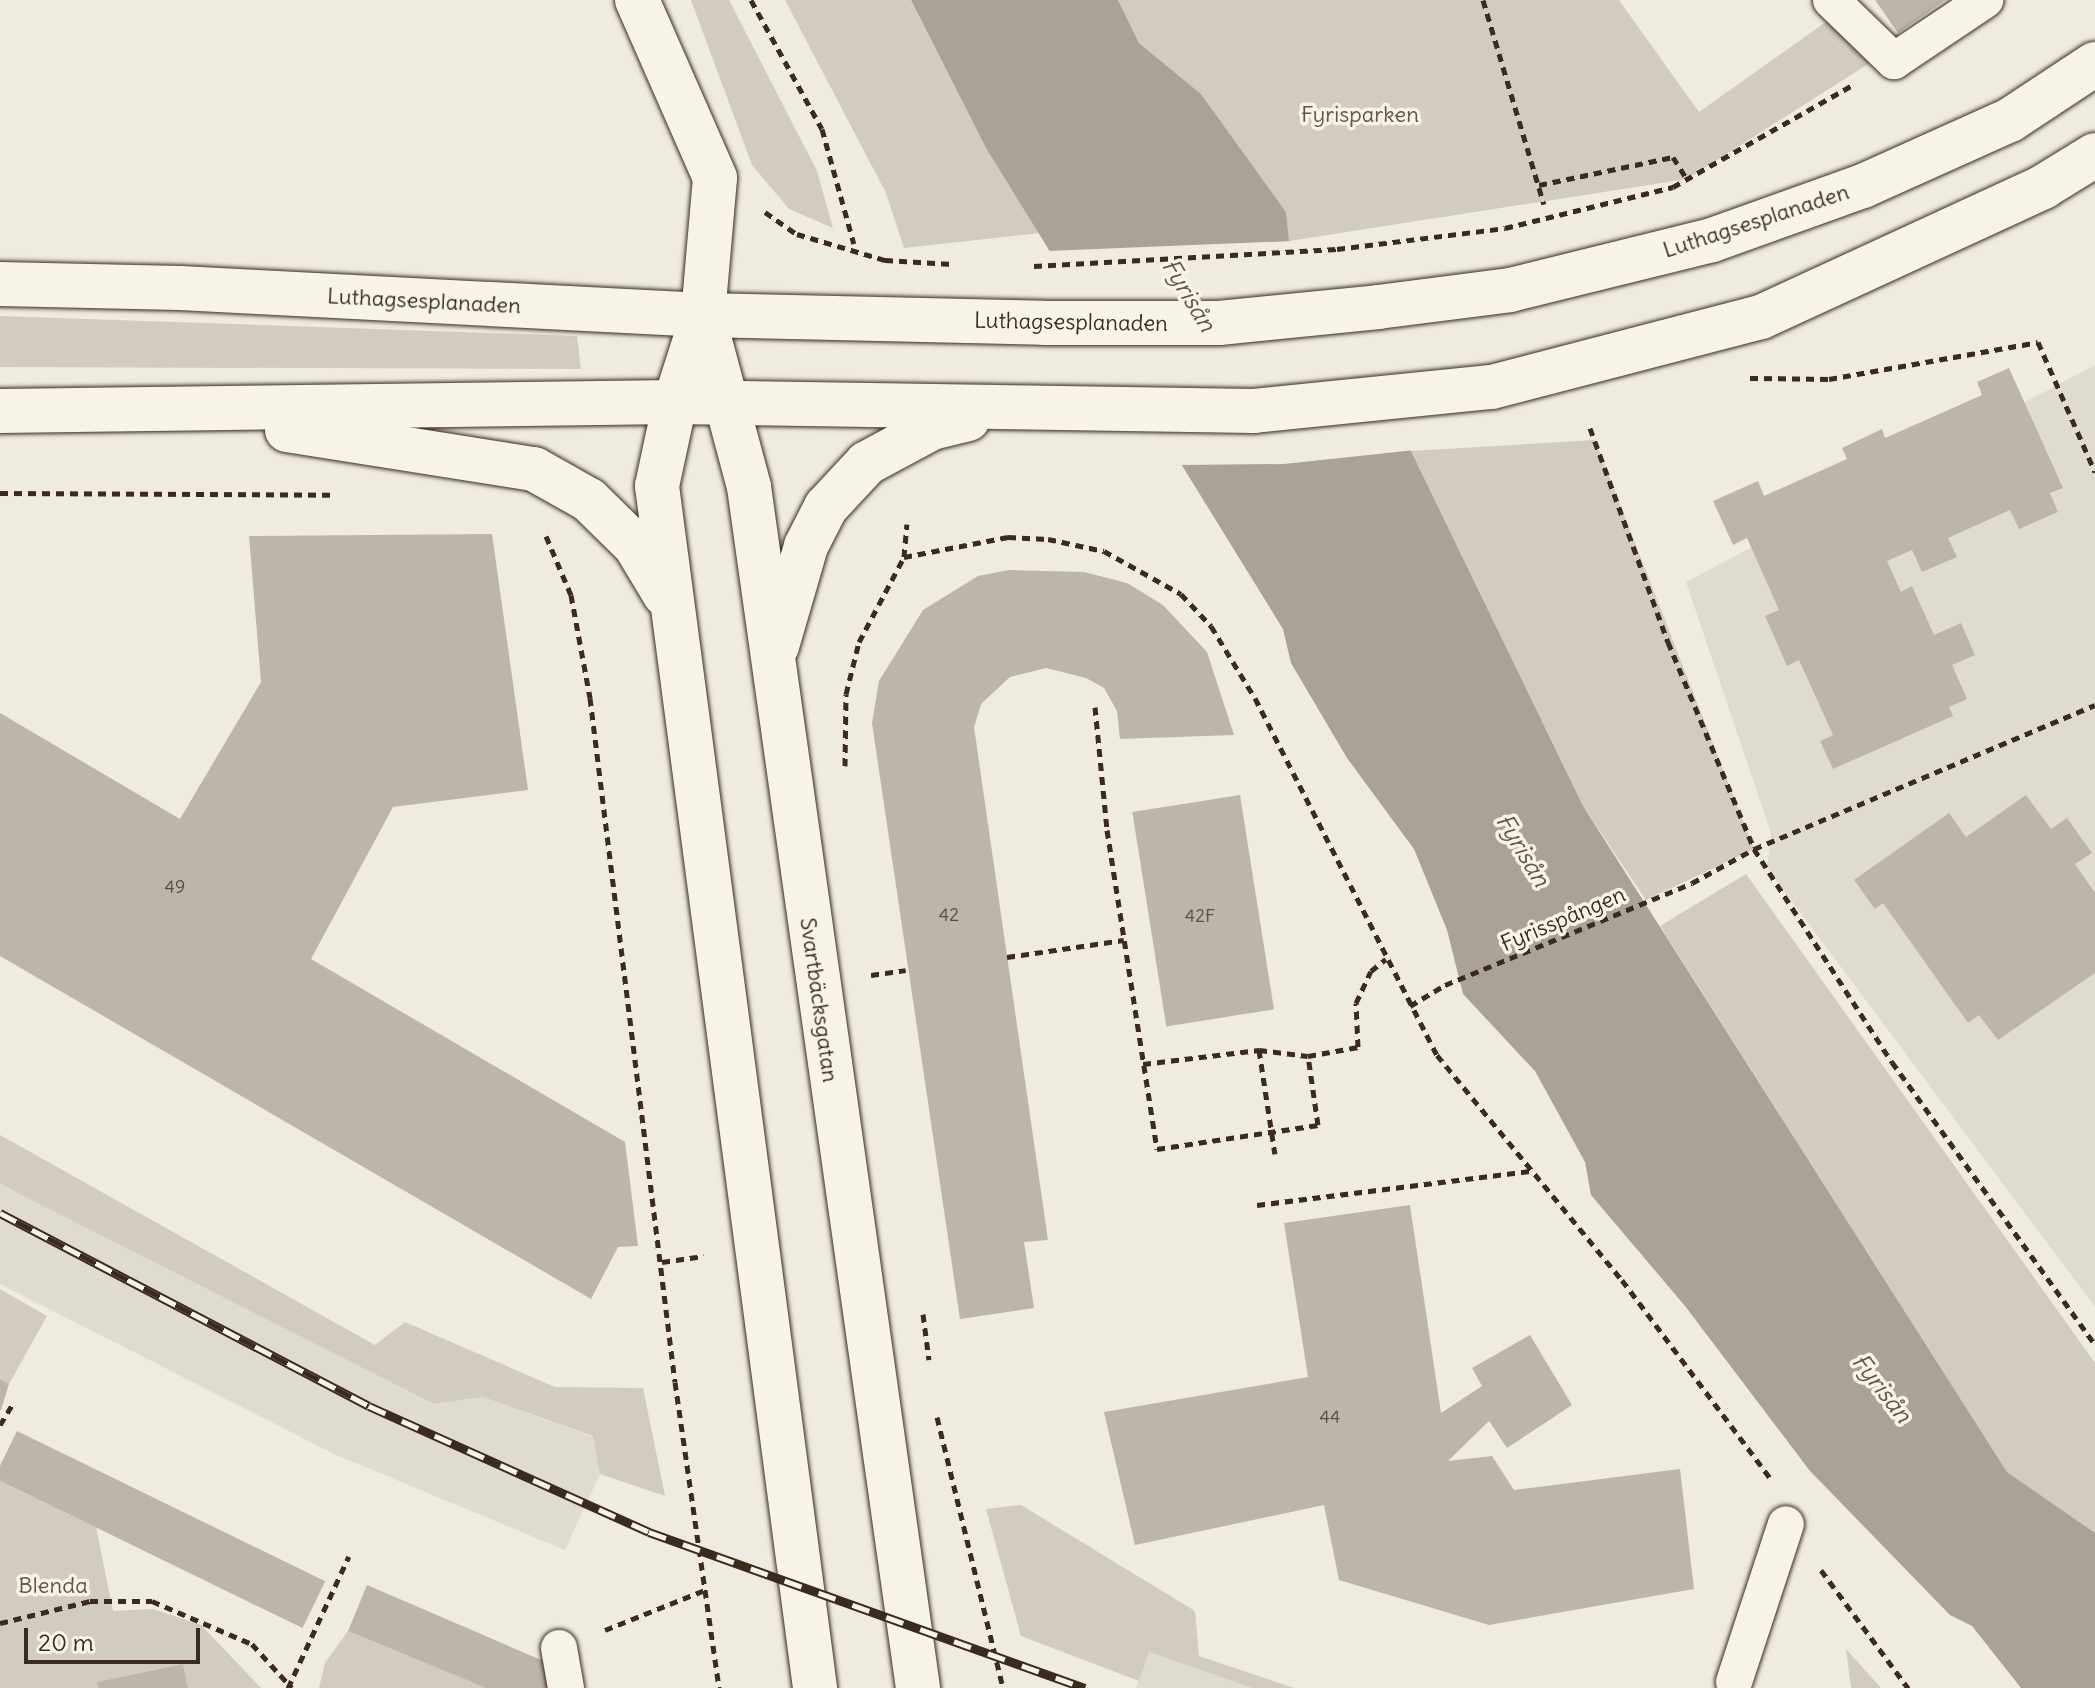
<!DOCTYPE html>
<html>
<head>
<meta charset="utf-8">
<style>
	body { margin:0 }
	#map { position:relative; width:2095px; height:1688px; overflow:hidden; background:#efebe0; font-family:Delius,sans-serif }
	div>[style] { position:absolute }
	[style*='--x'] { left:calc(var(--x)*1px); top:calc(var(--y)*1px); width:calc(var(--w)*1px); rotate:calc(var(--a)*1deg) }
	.built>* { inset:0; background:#e0dbd0 }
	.green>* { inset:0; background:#d1cbc0 }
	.water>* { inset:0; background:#aaa296 }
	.pier>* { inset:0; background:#efebe0 }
	.building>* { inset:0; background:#bdb5aa; transform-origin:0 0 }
	.path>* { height:5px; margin-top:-2.5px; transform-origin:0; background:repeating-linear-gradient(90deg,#3b2a1e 0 8px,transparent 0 14px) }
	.roads { filter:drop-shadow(0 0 2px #3b2a1e) drop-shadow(0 0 2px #3b2a1e) }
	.lane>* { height:36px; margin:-18px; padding:0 18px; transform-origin:18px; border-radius:18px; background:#f7f3e8 }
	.street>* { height:44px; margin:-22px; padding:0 22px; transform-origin:22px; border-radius:22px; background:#f7f3e8 }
	.secondary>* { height:44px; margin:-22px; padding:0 22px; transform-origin:22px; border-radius:22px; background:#f7f3e8 }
	.rail>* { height:9px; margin-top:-4.5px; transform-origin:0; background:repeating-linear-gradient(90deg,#f7f3e8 0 18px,#3b2a1e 0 36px); box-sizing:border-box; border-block:2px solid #3b2a1e }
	span { translate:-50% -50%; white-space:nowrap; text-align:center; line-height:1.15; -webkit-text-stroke:7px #f7f3e8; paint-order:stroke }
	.number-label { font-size:18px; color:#5c4d41 }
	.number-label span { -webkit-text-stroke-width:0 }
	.park-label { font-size:22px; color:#605246 }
	.street-label { font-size:22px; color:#3b2a1e }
	.water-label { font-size:24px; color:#625448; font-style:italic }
	.scale { position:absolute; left:24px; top:1628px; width:176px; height:36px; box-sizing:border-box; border:4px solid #3b2a1e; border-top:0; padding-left:10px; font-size:24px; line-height:28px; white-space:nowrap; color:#3b2a1e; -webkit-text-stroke:6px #f7f3e8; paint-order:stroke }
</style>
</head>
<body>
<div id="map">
	<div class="built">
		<div style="clip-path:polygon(2095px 365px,2095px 1307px,1767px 868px,1771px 833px,1686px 582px)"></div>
		<div style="clip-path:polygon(0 1183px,434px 1404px,483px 1397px,594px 1437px,600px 1474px,565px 1550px,334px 1454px,0 1284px)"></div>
		<div style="clip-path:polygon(1149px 1652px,1252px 1688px,1136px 1688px)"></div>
	</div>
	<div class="green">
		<div style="clip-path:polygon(691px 0,729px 0,817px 171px,833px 228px,789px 209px,752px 165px)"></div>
		<div style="clip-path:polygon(785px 0,911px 0,986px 148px,1041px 233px,904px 248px,886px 193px)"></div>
		<div style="clip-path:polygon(1118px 0,1619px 0,1699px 112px,1840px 12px,1873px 61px,1687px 179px,1289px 241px,1286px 212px,1201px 94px,1139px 43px)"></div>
		<div style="clip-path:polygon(0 316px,577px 336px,581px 369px,0 367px)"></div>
		<div style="clip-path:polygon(1595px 440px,1754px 849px,1646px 900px,1583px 806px,1411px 451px)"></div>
		<div style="clip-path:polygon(1746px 874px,2095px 1363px,2095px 1533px,2007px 1472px,1660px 926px)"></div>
		<div style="clip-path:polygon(0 1135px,375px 1345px,405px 1322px,555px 1387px,643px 1388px,665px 1496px,600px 1474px,593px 1436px,483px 1397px,434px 1404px,14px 1191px,0 1183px)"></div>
		<div style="clip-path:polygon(0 1289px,47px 1316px,9px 1384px,0 1379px)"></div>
		<div style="clip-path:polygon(0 1480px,95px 1522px,113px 1611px,153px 1609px,201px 1625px,261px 1688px,188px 1688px,183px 1664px,97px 1682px,98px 1688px,0 1688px)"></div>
		<div style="clip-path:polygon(1021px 1505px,1195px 1611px,1199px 1656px,1294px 1688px,1252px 1688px,1149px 1652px,1139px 1681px,1021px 1636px,986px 1509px)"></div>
		<div style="clip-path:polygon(348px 1631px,486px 1688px,319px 1688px,325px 1663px)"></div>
		<div style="clip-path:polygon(1846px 1649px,1881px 1688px,1851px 1688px)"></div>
	</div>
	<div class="water">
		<div style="clip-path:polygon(911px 0,1118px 0,1139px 43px,1201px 94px,1286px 212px,1289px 241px,1411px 451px,1583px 806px,2007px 1472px,2095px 1533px,2095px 1688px,2021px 1688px,1972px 1626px,1950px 1615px,1810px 1471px,1685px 1306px,1591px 1195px,1585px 1162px,1535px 1071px,1463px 994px,1447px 930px,1414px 849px,1347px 758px,1291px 663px,1283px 629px,986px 148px)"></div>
	</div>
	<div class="pier">
		<div style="clip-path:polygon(1293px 241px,1415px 450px,1284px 464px,1178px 465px,1048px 251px)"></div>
	</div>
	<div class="building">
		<div style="clip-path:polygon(1875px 0,1945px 0,1898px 33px)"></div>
		<div style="clip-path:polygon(2009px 368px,2063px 488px,2050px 493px,2058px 512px,2019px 529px,2010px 510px,1948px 538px,1957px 557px,1922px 572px,1912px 550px,1887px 561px,1901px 592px,1912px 586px,1934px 635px,1961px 623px,1975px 655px,1952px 665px,1967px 699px,1949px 707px,1953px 716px,1833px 769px,1820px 741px,1833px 735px,1799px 660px,1787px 666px,1765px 616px,1779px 610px,1747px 538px,1733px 545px,1713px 501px,1758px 481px,1764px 496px,1847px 459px,1842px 448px,1882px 429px,1885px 438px,1982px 395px,1977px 382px)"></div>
		<div style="clip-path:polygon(492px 534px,528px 790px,393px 807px,311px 959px,625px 1142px,638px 1246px,618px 1247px,591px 1299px,0 956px,0 713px,180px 819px,261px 682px,249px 536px)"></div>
		<div style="clip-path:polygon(1009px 570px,1084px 572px,1127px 583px,1163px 605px,1207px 652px,1234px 735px,1120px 739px,1117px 711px,1104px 688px,1086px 678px,1046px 668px,1010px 677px,981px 704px,974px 727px,1048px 1240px,1024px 1242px,1034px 1308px,960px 1319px,872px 723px,879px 681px,923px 610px,978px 576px)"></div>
		<div style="left:1240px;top:795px;width:217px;height:109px;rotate:81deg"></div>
		<div style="clip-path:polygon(2026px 795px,2051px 829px,2067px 818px,2092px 853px,2075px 864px,2095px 893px,2095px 973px,1998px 1040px,1979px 1015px,1968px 1023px,1883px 903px,1875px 909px,1854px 880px,1949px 813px,1966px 837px)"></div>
		<div style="clip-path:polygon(1410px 1205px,1441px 1413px,1482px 1386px,1472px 1368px,1530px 1335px,1572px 1405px,1507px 1448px,1489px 1421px,1448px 1461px,1492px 1456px,1514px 1490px,1680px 1469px,1694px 1589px,1489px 1625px,1339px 1580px,1324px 1505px,1135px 1545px,1104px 1412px,1308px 1377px,1284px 1223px)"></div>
		<div style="clip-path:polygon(0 1379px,9px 1384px,1px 1410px,0 1410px)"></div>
		<div style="left:17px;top:1431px;width:343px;height:52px;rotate:26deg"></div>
		<div style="clip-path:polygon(367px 1585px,555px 1666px,548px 1688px,486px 1688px,348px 1631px)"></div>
		<div style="clip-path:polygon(183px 1664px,188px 1688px,98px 1688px,97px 1682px)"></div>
	</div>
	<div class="path">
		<div style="--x:751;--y:0;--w:147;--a:61.2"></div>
		<div style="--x:822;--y:129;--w:119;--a:74.5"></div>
		<div style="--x:1483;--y:0;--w:213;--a:73.4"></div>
		<div style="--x:1539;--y:185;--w:137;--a:-11.8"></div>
		<div style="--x:1673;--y:157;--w:26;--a:58"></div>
		<div style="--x:765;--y:212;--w:39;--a:35"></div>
		<div style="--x:797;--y:234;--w:92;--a:16.5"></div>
		<div style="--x:885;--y:260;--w:67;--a:3.4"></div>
		<div style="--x:1034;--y:266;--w:303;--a:-3.2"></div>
		<div style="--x:1337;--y:249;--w:169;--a:-7.1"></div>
		<div style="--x:1505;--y:228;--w:173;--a:-13.7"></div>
		<div style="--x:1673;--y:187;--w:205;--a:-29.6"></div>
		<div style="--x:1750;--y:378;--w:79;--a:0.7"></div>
		<div style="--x:1829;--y:379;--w:212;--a:-10"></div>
		<div style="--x:2038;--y:342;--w:142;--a:66.3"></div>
		<div style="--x:1590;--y:428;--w:228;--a:70"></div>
		<div style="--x:1668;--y:642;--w:224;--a:67.4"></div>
		<div style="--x:1754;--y:849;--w:254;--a:57.1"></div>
		<div style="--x:1892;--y:1062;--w:347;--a:54.3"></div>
		<div style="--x:0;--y:493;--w:333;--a:0.3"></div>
		<div style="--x:546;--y:536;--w:64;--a:67"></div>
		<div style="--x:571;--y:595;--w:105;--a:79.5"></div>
		<div style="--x:590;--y:698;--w:689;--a:82.92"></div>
		<div style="--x:675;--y:1382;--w:309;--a:81.8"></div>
		<div style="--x:904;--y:557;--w:106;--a:-10.9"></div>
		<div style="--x:1008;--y:537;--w:40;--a:2.9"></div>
		<div style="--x:1048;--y:539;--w:57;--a:12.1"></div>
		<div style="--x:1104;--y:551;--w:88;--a:29.2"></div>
		<div style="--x:1181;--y:594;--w:44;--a:46.8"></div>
		<div style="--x:1211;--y:626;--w:84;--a:58.6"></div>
		<div style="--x:1255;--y:698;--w:401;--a:63"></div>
		<div style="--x:1437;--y:1055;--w:291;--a:50.6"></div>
		<div style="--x:1622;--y:1280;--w:247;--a:53.2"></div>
		<div style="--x:1095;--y:707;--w:124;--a:84.4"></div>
		<div style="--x:1107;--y:830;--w:323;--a:81.1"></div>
		<div style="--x:1157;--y:1149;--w:163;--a:-8.5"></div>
		<div style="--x:1318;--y:1125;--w:70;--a:-98.2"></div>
		<div style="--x:845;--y:766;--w:72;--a:-89.2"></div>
		<div style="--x:846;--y:694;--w:54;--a:-76"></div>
		<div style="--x:859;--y:642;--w:96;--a:-62.1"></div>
		<div style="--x:904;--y:557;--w:33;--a:-85"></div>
		<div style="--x:1007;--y:957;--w:118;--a:-8.3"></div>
		<div style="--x:871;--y:975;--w:35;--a:-8"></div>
		<div style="--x:1410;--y:1006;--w:41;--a:-31"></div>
		<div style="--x:1445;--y:985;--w:267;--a:-22.4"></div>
		<div style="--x:1692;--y:883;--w:71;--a:-28.7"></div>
		<div style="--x:1754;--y:849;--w:370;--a:-22.9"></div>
		<div style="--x:1259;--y:1050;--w:105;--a:81.3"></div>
		<div style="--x:1143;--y:1064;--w:117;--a:-6.9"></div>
		<div style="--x:1259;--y:1050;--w:49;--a:7"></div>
		<div style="--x:1308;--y:1056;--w:51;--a:-10.2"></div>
		<div style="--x:1358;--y:1047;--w:44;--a:-92.6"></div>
		<div style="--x:1356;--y:1003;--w:35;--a:-65"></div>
		<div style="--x:1371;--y:971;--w:19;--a:-39"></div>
		<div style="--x:1257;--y:1205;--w:275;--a:-7.1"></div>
		<div style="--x:662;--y:1262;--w:42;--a:-8.1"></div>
		<div style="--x:923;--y:1314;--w:46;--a:82.6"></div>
		<div style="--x:937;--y:1417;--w:279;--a:76.3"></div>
		<div style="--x:0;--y:1425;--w:26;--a:-59"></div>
		<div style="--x:1821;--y:1570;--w:147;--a:53.6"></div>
		<div style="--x:0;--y:1623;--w:93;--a:-13.7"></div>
		<div style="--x:90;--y:1601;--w:62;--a:0"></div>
		<div style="--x:152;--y:1601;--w:109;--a:23.3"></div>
		<div style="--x:252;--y:1644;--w:59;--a:47.7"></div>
		<div style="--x:605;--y:1630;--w:108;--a:-21.8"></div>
		<div style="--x:288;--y:1688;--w:145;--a:-65.2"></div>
	</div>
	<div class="roads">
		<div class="lane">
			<div style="--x:1831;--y:0;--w:88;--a:44.1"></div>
			<div style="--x:1894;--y:61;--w:110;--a:-33.8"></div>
			<div style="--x:559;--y:1648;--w:41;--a:80.1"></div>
			<div style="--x:1734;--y:1682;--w:166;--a:-71.8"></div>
		</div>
		<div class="street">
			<div style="--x:637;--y:0;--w:194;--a:66.3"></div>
			<div style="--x:715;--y:178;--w:138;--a:95"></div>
		</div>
		<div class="secondary">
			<div style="--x:0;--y:284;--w:180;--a:1.3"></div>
			<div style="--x:180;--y:288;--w:524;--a:2.96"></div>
			<div style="--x:703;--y:315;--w:341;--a:1.3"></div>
			<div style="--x:1044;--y:323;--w:175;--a:0"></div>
			<div style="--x:1219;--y:323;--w:160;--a:-5.7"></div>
			<div style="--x:1378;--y:307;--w:133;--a:-7.3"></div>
			<div style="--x:1510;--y:290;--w:208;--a:-13.9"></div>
			<div style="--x:1712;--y:240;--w:160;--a:-19.7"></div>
			<div style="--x:1863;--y:186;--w:161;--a:-24.2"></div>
			<div style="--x:2010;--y:120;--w:102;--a:-33.4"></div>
			<div style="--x:703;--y:315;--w:178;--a:75"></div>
			<div style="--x:749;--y:487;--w:1213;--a:81.99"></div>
			<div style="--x:703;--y:315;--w:91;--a:107.8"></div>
			<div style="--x:675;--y:402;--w:86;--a:102.1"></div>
			<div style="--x:657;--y:486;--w:1212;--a:82.51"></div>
			<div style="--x:0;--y:411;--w:675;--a:-0.76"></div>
			<div style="--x:675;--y:402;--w:579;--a:0.89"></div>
			<div style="--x:1254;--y:411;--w:239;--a:-5.8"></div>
			<div style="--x:1492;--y:387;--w:278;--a:-14.6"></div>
			<div style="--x:1761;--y:317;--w:311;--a:-24.7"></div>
			<div style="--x:2043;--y:187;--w:61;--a:-31.6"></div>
			<div style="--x:287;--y:430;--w:250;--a:9"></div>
			<div style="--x:534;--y:469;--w:63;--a:29.4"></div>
			<div style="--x:589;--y:500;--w:64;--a:44.4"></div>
			<div style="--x:635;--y:545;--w:58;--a:59"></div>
			<div style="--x:777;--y:646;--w:104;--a:-73.8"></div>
			<div style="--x:806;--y:546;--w:44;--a:-62.9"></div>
			<div style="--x:826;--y:507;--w:60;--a:-47"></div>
			<div style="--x:867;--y:463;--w:74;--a:-28.3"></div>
			<div style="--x:932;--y:428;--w:37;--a:-14"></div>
		</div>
	</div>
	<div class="rail">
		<div style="--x:0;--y:1213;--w:416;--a:27.6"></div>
		<div style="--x:369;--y:1406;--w:307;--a:24.2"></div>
		<div style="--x:649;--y:1532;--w:463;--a:19.7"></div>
	</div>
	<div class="number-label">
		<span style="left:175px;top:887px">49</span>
		<span style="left:949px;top:915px">42</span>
		<span style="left:1200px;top:916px">42F</span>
		<span style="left:1330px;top:1417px">44</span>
	</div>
	<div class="park-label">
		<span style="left:1360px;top:115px">Fyrisparken</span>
		<span style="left:53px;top:1586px">Blenda</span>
	</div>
	<div class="street-label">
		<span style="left:1756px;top:221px;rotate:-18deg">Luthagsesplanaden</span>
		<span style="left:424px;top:301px;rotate:3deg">Luthagsesplanaden</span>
		<span style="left:1071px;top:322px;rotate:1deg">Luthagsesplanaden</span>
		<span style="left:1563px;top:919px;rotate:-23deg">Fyrisspången</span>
		<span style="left:819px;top:1000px;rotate:82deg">Svartbäcksgatan</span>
	</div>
	<div class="water-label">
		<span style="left:1189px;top:295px;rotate:59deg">Fyrisån</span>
		<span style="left:1523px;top:850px;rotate:59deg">Fyrisån</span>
		<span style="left:1882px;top:1388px;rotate:52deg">Fyrisån</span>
	</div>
	<div class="scale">20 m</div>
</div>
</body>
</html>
